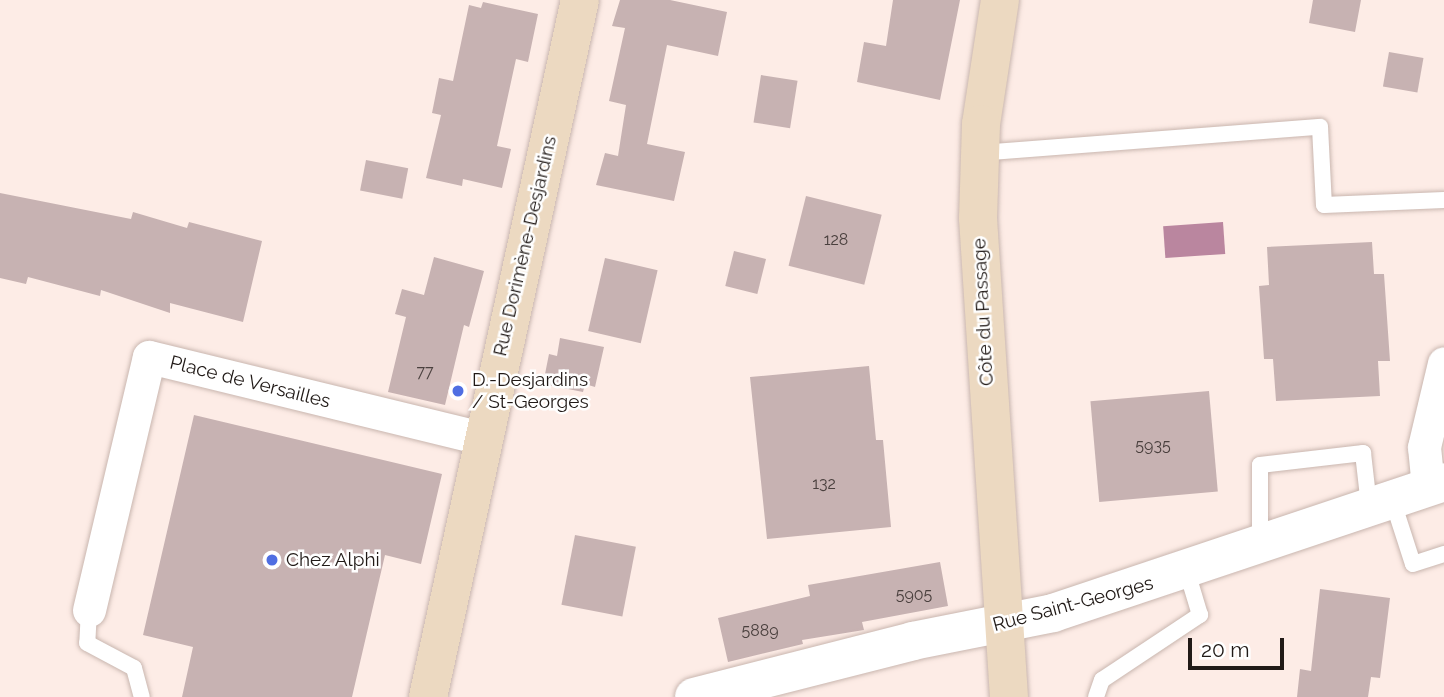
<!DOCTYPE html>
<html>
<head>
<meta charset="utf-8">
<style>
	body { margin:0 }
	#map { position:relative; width:1444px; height:697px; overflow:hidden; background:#fdece6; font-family:Raleway,sans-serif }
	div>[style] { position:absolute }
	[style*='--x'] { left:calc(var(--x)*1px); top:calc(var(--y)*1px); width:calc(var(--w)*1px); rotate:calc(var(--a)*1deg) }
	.water>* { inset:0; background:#ba869f; transform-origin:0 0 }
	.building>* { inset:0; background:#c7b2b2; transform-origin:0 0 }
	.roads { filter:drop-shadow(0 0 2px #c9b6af) drop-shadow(0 0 2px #c9b6af) }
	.service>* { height:16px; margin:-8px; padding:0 8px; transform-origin:8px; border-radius:8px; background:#fff }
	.minor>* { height:33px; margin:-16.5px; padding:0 16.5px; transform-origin:16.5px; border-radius:16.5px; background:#fff }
	.tertiary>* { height:38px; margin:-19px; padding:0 19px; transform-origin:19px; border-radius:19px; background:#fff }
	.secondary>* { height:38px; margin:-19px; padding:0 19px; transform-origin:19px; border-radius:19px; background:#ecd9c1 }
	.dots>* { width:19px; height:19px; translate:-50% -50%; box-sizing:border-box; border:4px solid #fff; border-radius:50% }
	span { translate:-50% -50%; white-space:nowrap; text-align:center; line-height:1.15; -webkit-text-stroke:5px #fff; paint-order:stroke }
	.number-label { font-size:16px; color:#4a403e }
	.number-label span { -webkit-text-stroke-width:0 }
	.street-label { font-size:19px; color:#211a17 }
	.poi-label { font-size:19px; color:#211a17 }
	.left { translate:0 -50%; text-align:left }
	.scale { position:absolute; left:1188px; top:638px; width:96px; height:32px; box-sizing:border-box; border:4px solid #211a17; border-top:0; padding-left:9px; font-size:21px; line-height:24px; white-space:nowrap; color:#211a17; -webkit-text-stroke:5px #fff; paint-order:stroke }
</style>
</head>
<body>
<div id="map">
	<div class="water">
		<div style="left:1223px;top:222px;width:32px;height:60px;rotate:86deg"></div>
	</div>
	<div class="building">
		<div style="clip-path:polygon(620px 0,670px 0,727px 12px,718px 56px,667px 45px,647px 144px,685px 152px,674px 201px,596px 185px,605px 153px,618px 156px,626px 105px,609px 101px,625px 28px,612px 26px)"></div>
		<div style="clip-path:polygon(893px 0,960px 0,940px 100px,857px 82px,864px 42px,886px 46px)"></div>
		<div style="clip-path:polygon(1313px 0,1361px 0,1355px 32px,1309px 23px)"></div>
		<div style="clip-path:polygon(483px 2px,538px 14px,528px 62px,516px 59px,497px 146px,511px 149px,502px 188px,463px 179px,462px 186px,426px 178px,441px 115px,432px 113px,439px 78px,453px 81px,469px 5px,481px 8px)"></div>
		<div style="left:1389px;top:52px;width:35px;height:35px;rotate:10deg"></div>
		<div style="left:761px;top:75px;width:37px;height:48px;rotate:9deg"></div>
		<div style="left:366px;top:160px;width:43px;height:31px;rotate:11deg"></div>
		<div style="clip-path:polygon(0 193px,131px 219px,133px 212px,187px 228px,189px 222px,262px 241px,243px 322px,170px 303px,170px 313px,101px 290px,100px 296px,28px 277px,26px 284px,0 278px)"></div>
		<div style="left:806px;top:196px;width:78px;height:72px;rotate:14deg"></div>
		<div style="clip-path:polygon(1372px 242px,1374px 274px,1384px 274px,1390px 361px,1378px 361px,1380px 396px,1276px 401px,1273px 359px,1264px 359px,1259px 286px,1269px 285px,1267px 247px)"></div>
		<div style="left:734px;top:251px;width:33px;height:36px;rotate:14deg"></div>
		<div style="clip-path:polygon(434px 257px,484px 271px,469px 327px,464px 325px,445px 405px,388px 392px,406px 317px,395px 314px,402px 289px,424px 295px)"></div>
		<div style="left:605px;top:258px;width:54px;height:75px;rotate:13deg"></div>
		<div style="clip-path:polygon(560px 338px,604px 347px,595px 387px,585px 384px,583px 392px,543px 384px,549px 354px,557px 356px)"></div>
		<div style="clip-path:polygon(869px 366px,876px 440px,883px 440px,891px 527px,767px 539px,750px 377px)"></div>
		<div style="left:1209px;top:391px;width:101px;height:119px;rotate:85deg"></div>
		<div style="clip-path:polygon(194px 415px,442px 474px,421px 564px,385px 555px,352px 697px,182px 697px,193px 647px,143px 635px)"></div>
		<div style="left:575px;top:535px;width:62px;height:71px;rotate:11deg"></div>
		<div style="clip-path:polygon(940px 562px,948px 606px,862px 622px,864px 630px,802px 640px,803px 644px,728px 662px,718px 618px,810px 596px,808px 585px)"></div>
		<div style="clip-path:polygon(1320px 589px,1390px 598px,1380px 678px,1371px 677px,1368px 697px,1297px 697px,1300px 669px,1311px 671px)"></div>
	</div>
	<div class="roads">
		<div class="service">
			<div style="--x:979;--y:153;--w:342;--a:-4.4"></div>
			<div style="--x:1320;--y:127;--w:78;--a:87.1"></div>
			<div style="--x:1324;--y:205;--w:120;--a:-2.4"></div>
			<div style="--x:1392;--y:499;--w:68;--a:72.1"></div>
			<div style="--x:1413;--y:564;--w:33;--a:-18"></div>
			<div style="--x:1260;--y:542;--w:77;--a:-90"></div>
			<div style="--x:1260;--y:465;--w:104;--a:-6.6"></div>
			<div style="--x:1363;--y:453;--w:53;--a:83.5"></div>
			<div style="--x:89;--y:610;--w:33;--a:93"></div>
			<div style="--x:87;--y:643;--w:53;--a:28"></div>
			<div style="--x:134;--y:668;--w:30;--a:75"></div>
			<div style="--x:1096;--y:697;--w:18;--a:-71"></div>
			<div style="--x:1102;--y:680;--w:118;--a:-33.6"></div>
			<div style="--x:1200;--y:615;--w:45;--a:-106.8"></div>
		</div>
		<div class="minor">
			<div style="--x:1428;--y:487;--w:40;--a:-95.7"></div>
			<div style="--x:1424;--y:447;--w:86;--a:-76.6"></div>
			<div style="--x:89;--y:610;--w:260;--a:-76.7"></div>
			<div style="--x:149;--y:357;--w:343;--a:13.7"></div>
		</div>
		<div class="tertiary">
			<div style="--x:694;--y:697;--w:226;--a:-14.3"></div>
			<div style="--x:913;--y:641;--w:143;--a:-11.3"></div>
			<div style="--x:1053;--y:613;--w:412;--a:-18.5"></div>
		</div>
		<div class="secondary">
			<div style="--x:1000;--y:0;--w:125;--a:98.7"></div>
			<div style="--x:981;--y:124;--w:94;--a:91.8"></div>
			<div style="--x:978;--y:218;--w:480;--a:86.3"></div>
			<div style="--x:428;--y:697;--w:713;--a:-77.7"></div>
		</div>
	</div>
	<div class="dots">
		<div style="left:458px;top:391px;background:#4f6ee2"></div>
		<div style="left:272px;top:560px;background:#4f6ee2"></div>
	</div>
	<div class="number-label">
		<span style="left:836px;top:240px">128</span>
		<span style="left:425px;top:372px">77</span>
		<span style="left:1153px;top:446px">5935</span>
		<span style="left:824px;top:484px">132</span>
		<span style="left:914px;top:595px">5905</span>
		<span style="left:760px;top:631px">5889</span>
	</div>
	<div class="street-label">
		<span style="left:525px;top:246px;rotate:-77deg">Rue Dorimène-Desjardins</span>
		<span style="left:983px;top:312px;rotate:-93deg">Côte du Passage</span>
		<span style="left:250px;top:382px;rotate:14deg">Place de Versailles</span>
		<span style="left:1073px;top:604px;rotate:-15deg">Rue Saint-Georges</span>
	</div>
	<div class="poi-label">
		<span class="left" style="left:472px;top:391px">D.-Desjardins<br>/ St-Georges</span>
		<span class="left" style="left:286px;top:560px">Chez Alphi</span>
	</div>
	<div class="scale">20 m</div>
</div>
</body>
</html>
